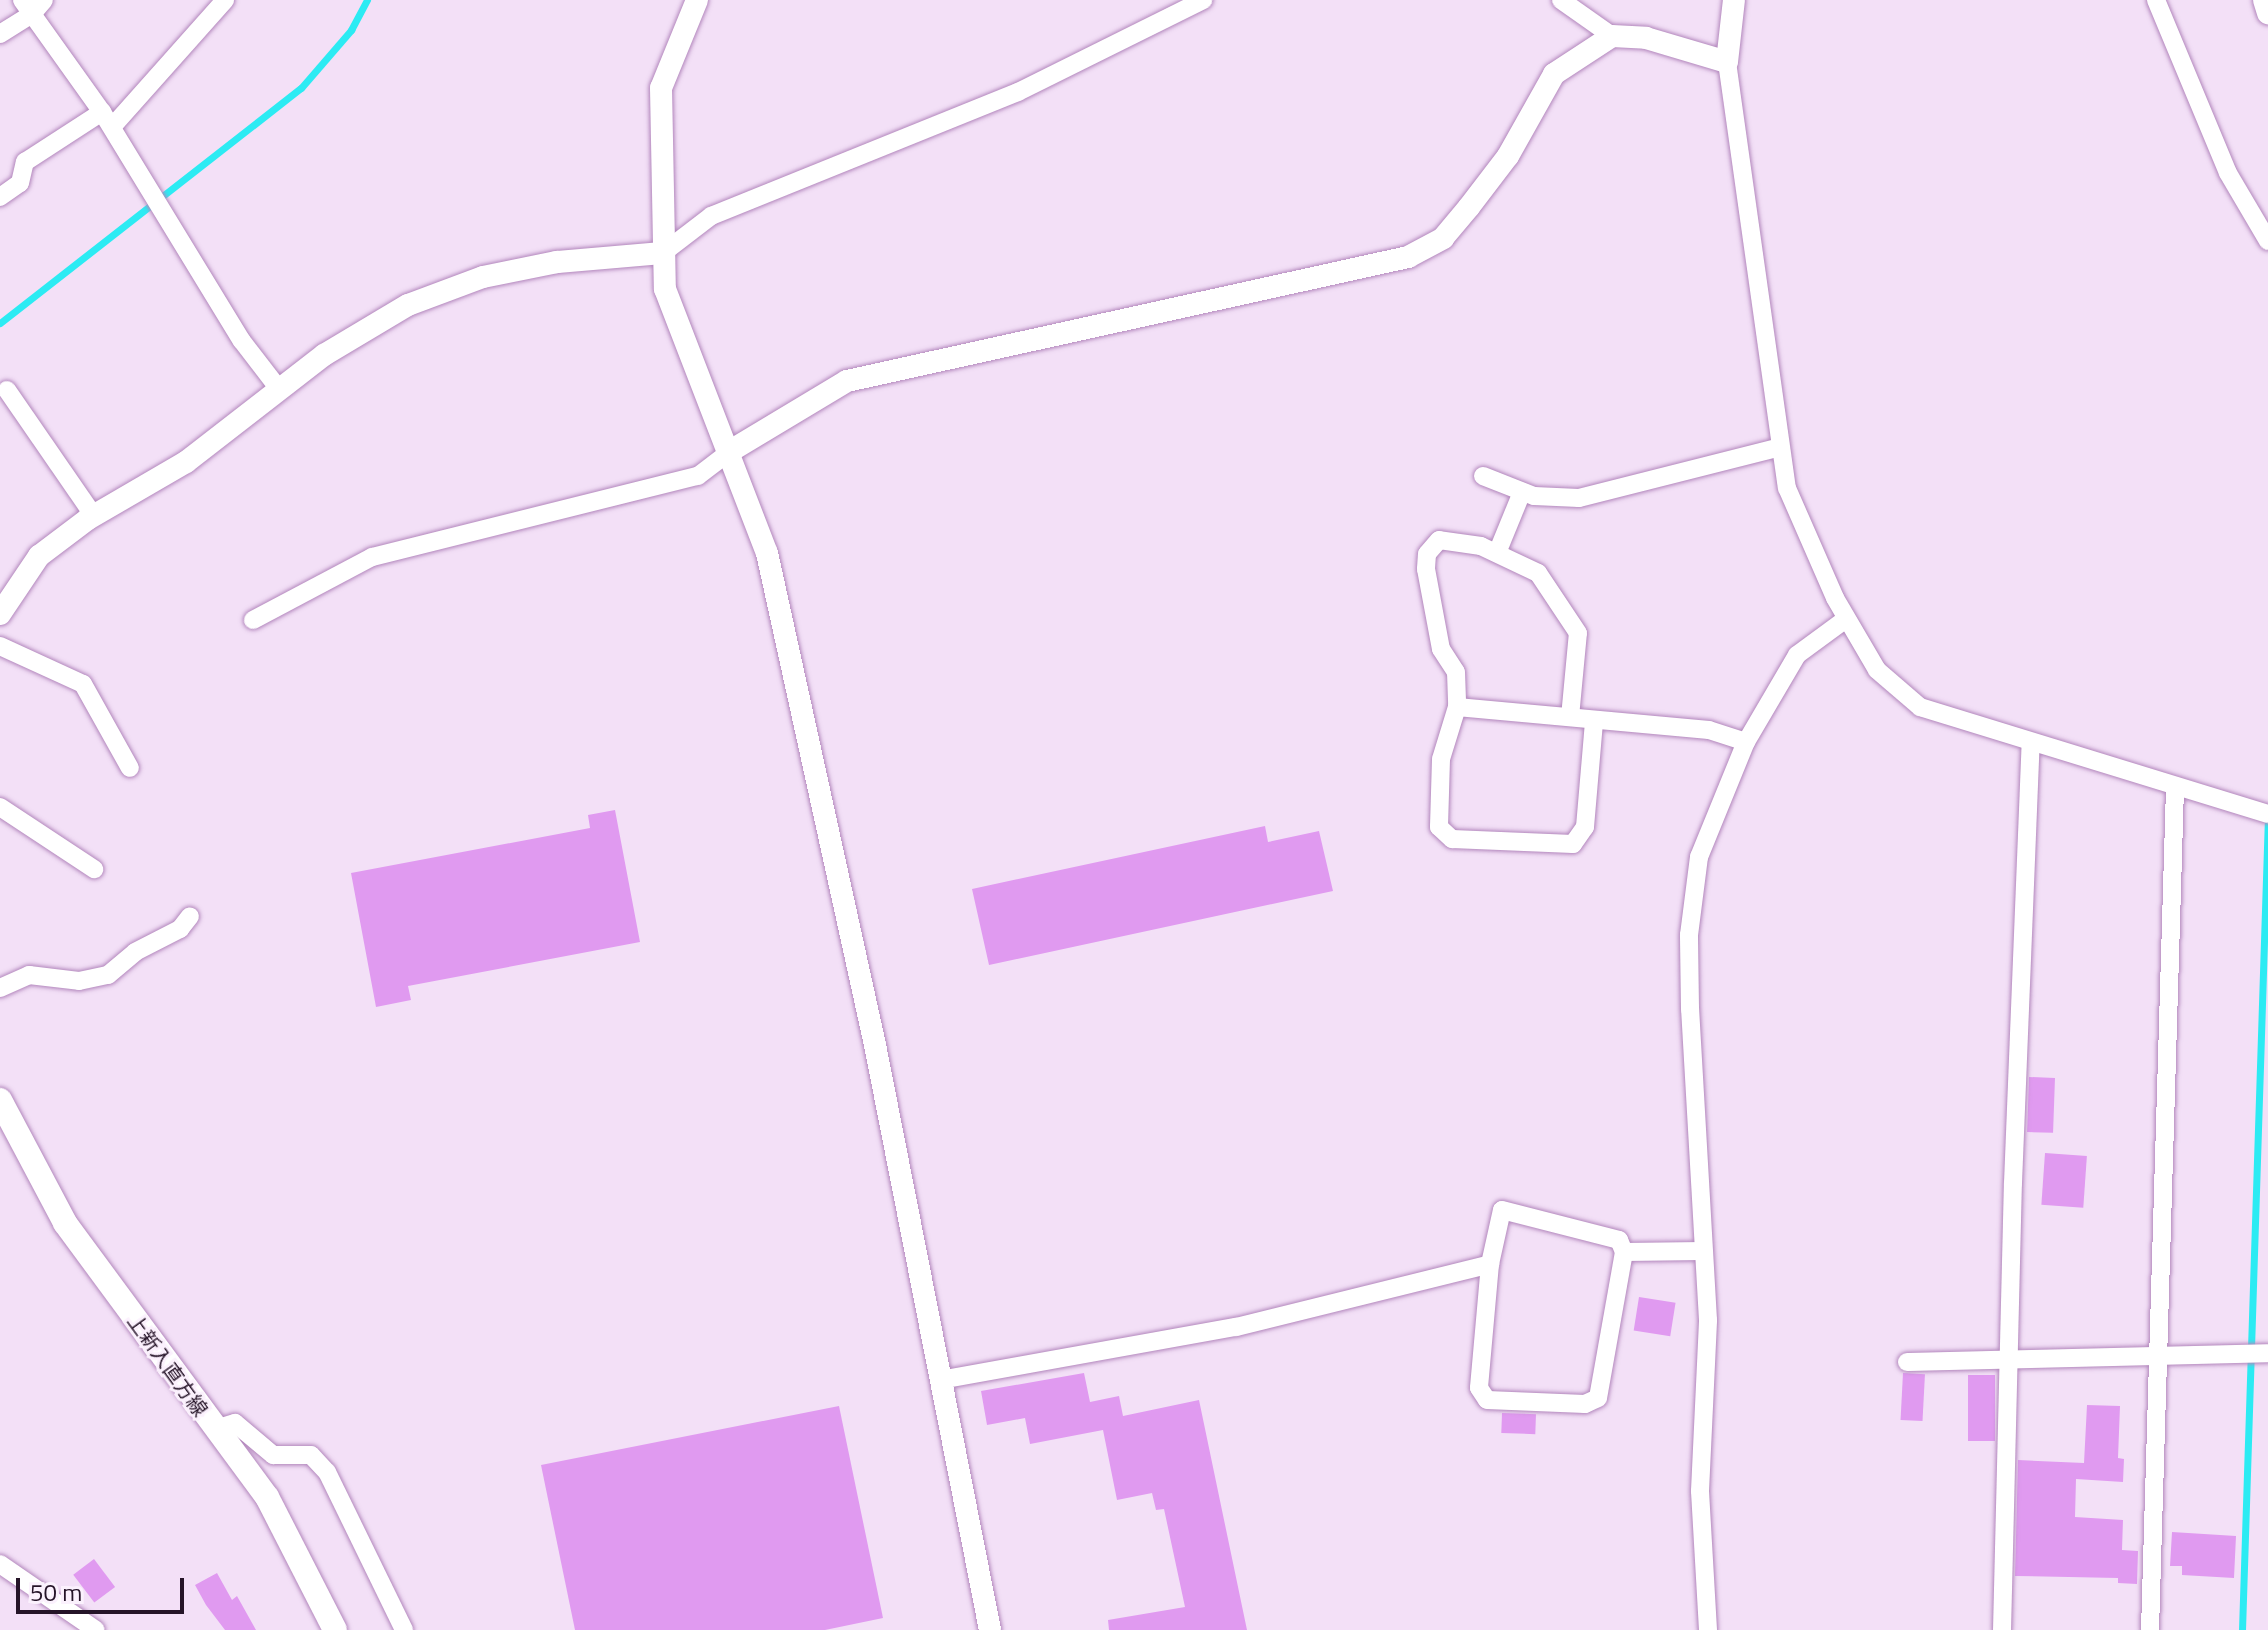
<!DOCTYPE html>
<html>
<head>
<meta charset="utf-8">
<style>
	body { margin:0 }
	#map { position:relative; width:2268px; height:1630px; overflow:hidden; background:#f3e0f7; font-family:"Titillium Web","Noto Sans JP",sans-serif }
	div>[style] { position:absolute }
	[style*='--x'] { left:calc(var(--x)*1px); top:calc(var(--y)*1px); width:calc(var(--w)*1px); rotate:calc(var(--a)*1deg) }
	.stream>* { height:7px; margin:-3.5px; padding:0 3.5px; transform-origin:3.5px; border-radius:3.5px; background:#2cebf3 }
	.building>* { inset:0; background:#e09af0; transform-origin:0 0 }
	.roads { filter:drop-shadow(0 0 2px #b286bc) drop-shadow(0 0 2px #b286bc) }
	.minor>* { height:18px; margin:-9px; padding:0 9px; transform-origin:9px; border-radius:9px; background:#fff }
	.tertiary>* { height:22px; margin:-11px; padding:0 11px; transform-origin:11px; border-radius:11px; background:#fff }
	.secondary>* { height:24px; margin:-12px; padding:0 12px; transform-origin:12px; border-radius:12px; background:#fff }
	span { translate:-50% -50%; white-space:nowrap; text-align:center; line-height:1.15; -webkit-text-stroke:6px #fbf1fd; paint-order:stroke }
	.street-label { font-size:20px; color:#251428 }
	.scale { position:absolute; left:16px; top:1578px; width:168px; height:36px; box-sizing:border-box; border:4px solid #251428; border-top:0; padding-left:10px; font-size:24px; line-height:28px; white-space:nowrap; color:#251428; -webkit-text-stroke:6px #fbf1fd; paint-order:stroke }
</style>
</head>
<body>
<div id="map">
	<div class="stream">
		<div style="--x:0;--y:323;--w:382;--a:-38"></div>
		<div style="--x:301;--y:88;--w:77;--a:-49.2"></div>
		<div style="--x:351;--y:30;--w:34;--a:-62"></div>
		<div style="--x:2242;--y:1630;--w:813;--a:-88.17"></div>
	</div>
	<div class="building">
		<div style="clip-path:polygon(615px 810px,640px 942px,408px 986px,411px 1000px,376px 1007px,351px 873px,590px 828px,588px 815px)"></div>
		<div style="clip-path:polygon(1265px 826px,1268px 842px,1319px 831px,1333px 891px,989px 965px,972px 889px)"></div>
		<div style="left:2029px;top:1077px;width:26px;height:55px;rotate:2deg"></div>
		<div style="left:2045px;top:1153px;width:42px;height:52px;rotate:4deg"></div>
		<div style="left:1639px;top:1297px;width:37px;height:34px;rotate:9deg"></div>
		<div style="clip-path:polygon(1084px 1373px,1090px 1402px,1119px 1396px,1123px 1416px,1199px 1400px,1247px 1630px,1109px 1630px,1108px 1620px,1185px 1607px,1164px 1509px,1156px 1510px,1152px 1493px,1117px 1500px,1103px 1430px,1030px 1444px,1025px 1418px,987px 1425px,981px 1391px)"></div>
		<div style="left:1903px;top:1373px;width:22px;height:47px;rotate:3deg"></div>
		<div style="left:1968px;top:1375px;width:27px;height:66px"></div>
		<div style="clip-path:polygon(2087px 1405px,2120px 1406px,2118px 1458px,2124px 1459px,2123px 1482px,2076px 1479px,2075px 1517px,2123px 1520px,2122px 1550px,2138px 1551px,2137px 1584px,2118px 1583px,2118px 1578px,2015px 1576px,2018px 1460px,2084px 1463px)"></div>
		<div style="clip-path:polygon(839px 1406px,883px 1618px,825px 1630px,575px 1630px,541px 1465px)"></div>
		<div style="left:1502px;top:1413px;width:34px;height:20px;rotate:2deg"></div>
		<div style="clip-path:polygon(2172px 1532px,2236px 1536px,2234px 1578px,2182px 1575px,2182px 1566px,2170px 1566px)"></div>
		<div style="left:94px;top:1559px;width:35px;height:26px;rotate:53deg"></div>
		<div style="clip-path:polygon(217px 1573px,232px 1600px,237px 1596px,256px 1630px,225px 1630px,206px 1605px,195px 1585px)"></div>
	</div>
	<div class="roads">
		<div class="minor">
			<div style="--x:22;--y:0;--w:138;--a:54.5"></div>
			<div style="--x:102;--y:112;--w:268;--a:58.6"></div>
			<div style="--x:242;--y:341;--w:61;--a:52.4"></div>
			<div style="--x:1561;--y:0;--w:62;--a:35.2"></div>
			<div style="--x:2156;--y:0;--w:187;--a:67.4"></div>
			<div style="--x:2228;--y:173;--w:79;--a:59.5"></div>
			<div style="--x:0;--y:34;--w:38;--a:-32"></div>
			<div style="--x:32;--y:14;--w:18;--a:-49"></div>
			<div style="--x:1727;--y:62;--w:430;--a:82"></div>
			<div style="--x:1787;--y:488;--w:120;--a:66.4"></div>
			<div style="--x:1835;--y:598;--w:83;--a:59.7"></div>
			<div style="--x:1877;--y:670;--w:57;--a:40.7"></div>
			<div style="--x:1920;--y:707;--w:364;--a:17.1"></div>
			<div style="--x:112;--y:127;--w:170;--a:-48.3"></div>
			<div style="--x:0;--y:197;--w:24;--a:-35"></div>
			<div style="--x:20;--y:183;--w:22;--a:-77"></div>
			<div style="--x:25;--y:162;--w:92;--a:-33"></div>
			<div style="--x:663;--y:253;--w:61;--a:-37.6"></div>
			<div style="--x:711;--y:216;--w:331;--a:-22"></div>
			<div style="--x:1018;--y:92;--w:207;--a:-26.4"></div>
			<div style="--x:7;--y:390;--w:153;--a:55.4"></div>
			<div style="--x:1483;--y:476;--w:55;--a:21.4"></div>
			<div style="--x:1534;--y:496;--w:45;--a:2.5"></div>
			<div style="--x:1579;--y:498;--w:207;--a:-14.2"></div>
			<div style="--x:1497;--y:553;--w:66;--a:-67.7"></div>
			<div style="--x:253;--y:620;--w:135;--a:-27.9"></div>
			<div style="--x:372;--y:557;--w:336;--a:-14"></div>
			<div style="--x:698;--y:476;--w:43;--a:-37.4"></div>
			<div style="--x:0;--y:646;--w:91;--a:24.6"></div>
			<div style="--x:83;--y:684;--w:96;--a:60.8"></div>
			<div style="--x:1457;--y:707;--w:253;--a:5.2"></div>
			<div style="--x:1709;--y:730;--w:39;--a:18"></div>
			<div style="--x:1570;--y:717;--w:84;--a:-84.6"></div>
			<div style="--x:1578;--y:633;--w:72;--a:-123.7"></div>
			<div style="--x:1538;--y:573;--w:63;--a:-154.7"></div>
			<div style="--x:1481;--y:546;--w:42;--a:-171.9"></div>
			<div style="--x:1439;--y:540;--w:18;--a:131"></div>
			<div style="--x:1427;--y:554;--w:15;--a:94"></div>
			<div style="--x:1426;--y:569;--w:81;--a:79.4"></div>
			<div style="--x:1441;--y:649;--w:27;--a:57"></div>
			<div style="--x:1456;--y:672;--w:35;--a:88"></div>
			<div style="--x:1457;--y:707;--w:54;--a:107.1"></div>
			<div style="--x:1441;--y:759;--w:68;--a:91.7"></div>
			<div style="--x:1439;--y:827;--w:18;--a:43"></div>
			<div style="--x:1452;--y:839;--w:121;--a:2.4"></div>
			<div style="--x:1573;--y:844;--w:21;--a:-55"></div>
			<div style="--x:1585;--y:827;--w:106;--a:-85.1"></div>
			<div style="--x:0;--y:807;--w:113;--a:33.4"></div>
			<div style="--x:0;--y:988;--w:32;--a:-24"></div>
			<div style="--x:29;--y:975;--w:50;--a:6.8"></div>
			<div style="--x:79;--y:981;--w:30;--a:-12"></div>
			<div style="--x:108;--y:975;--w:35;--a:-40"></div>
			<div style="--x:135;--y:952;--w:51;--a:-27.1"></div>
			<div style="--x:180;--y:929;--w:16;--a:-52"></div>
			<div style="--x:1490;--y:1264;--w:124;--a:95.1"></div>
			<div style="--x:1479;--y:1388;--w:14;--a:56"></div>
			<div style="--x:1487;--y:1400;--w:98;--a:2.3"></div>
			<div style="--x:1585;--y:1404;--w:14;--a:-25"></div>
			<div style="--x:1598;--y:1398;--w:148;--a:-79.9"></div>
			<div style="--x:1907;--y:1362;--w:361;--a:-1.4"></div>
			<div style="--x:940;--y:1380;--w:301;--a:-10.2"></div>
			<div style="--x:1236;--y:1327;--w:262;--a:-13.9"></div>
			<div style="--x:1490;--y:1264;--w:55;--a:-77.5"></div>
			<div style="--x:1502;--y:1210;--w:121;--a:14.4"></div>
			<div style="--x:1619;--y:1240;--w:13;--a:67"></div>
			<div style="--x:1624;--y:1252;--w:79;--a:-0.7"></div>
			<div style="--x:215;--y:1429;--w:21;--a:-17"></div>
			<div style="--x:235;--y:1423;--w:50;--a:40.1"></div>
			<div style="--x:273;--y:1455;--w:38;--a:0"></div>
			<div style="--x:311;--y:1455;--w:23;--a:47"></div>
			<div style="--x:327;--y:1472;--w:176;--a:64"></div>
			<div style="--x:0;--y:1564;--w:116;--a:34.5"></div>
			<div style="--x:1708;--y:1630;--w:139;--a:-93.3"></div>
			<div style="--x:1700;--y:1491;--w:171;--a:-87.3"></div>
			<div style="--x:1708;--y:1320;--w:312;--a:-93.3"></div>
			<div style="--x:1690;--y:1009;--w:74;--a:-90.8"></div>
			<div style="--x:1689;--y:935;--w:79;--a:-82.7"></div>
			<div style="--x:1699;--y:857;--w:124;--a:-67.8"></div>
			<div style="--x:1746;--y:742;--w:101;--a:-59.6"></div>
			<div style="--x:1797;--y:655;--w:61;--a:-36.3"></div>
			<div style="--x:2002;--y:1630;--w:447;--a:-88.6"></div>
			<div style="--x:2013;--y:1183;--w:440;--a:-87.7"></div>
			<div style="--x:2150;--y:1630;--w:844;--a:-88.3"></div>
		</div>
		<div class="tertiary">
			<div style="--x:697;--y:0;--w:95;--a:112.2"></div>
			<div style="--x:661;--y:88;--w:201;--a:88.9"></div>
			<div style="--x:665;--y:289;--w:283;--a:68.9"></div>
			<div style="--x:767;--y:553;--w:504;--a:77.62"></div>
			<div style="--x:875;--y:1045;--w:596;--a:78.88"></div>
			<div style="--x:2264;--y:0;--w:14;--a:73"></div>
			<div style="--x:732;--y:450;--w:134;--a:-31"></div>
			<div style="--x:847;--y:381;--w:575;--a:-12.46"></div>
			<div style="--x:1408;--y:257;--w:40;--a:-28"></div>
			<div style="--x:1443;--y:238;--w:40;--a:-50"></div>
			<div style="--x:1469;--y:207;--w:64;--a:-52.6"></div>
			<div style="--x:1508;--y:156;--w:94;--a:-60.7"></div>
			<div style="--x:1554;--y:74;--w:69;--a:-33.2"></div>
			<div style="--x:1612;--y:36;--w:34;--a:3"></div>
			<div style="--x:1646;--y:38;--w:84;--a:16.5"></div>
			<div style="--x:1727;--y:62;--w:62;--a:-83.6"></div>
			<div style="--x:0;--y:614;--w:70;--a:-56.1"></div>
			<div style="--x:39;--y:556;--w:61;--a:-37.1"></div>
			<div style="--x:88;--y:519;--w:113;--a:-30.2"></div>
			<div style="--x:186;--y:462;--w:175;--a:-37.8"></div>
			<div style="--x:324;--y:355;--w:98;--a:-30.8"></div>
			<div style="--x:408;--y:305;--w:80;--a:-20.5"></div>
			<div style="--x:483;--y:277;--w:76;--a:-11.5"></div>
			<div style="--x:557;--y:262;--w:106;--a:-4.9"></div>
		</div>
		<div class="secondary">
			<div style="--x:0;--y:1100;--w:139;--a:62.1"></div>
			<div style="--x:65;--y:1223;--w:340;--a:53.6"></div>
			<div style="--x:267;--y:1497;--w:149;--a:62.9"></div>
		</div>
	</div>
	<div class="street-label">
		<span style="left:168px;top:1365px;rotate:54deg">上新入直方線</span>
	</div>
	<div class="scale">50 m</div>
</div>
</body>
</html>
